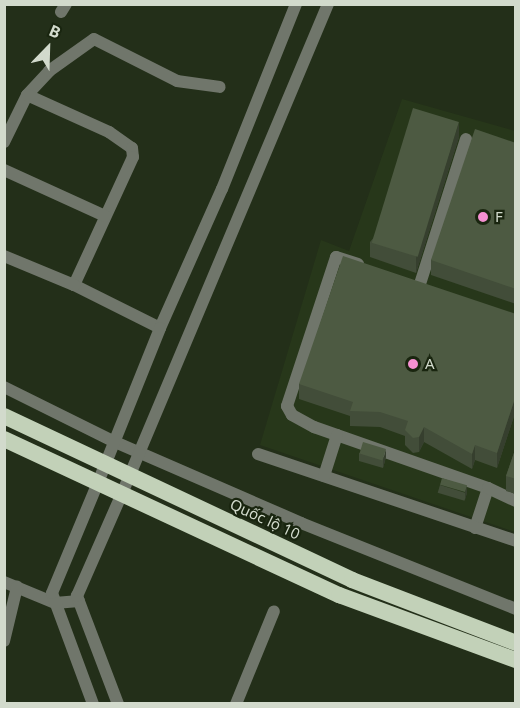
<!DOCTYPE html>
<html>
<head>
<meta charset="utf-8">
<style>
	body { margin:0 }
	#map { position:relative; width:520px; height:708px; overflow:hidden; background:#232f19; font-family:"Noto Sans",sans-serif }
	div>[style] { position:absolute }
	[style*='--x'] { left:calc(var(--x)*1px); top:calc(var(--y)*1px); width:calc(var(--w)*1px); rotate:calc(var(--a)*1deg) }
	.built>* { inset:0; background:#27371a }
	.minor>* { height:12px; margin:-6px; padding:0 6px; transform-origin:6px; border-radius:6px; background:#70766b }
	.tertiary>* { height:12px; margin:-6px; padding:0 6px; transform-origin:6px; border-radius:6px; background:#70766b }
	.trunk>* { height:16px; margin:-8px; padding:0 8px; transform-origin:8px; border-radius:8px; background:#c2d1b8 }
	.wall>* { inset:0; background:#424d39; transform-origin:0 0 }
	.shaded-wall>* { inset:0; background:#363f2e }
	.building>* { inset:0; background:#4d5a42; transform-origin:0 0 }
	.dots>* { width:16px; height:16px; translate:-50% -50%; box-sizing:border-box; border:3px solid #19250f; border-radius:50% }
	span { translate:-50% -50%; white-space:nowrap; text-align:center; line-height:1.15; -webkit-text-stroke:4.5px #19250f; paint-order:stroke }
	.poi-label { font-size:15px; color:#d2dacc }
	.left { translate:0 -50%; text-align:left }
	.street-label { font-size:15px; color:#d2dacc }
	.frame { position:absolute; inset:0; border:6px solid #d2dacc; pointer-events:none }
	.north { position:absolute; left:18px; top:18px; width:60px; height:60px; -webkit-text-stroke:4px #19250f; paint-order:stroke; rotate:23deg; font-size:16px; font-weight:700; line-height:24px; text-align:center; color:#d2dacc }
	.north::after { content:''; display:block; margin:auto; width:21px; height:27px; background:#d2dacc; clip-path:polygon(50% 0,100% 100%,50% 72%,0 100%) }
</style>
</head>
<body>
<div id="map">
	<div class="built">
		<div style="clip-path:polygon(402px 99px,515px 131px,515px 532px,260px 445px,321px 240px,349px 251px)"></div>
	</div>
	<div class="minor">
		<div style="--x:61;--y:12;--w:9;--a:-58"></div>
		<div style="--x:27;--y:95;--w:33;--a:-47"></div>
		<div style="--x:49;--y:71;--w:55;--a:-35.4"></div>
		<div style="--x:94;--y:39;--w:93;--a:26.8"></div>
		<div style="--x:177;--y:81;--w:43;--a:7.9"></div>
		<div style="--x:4;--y:142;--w:52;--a:-63.9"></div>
		<div style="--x:27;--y:95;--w:90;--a:24.3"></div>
		<div style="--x:109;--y:132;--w:28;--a:35"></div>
		<div style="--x:132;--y:148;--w:9;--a:84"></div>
		<div style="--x:133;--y:157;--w:141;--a:114.7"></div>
		<div style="--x:74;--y:285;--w:96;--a:26.6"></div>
		<div style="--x:160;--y:328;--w:152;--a:-66"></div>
		<div style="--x:222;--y:189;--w:199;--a:-68.2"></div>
		<div style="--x:4;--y:170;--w:111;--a:24.5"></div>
		<div style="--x:4;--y:256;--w:76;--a:22.5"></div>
		<div style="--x:358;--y:264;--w:23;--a:-162"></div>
		<div style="--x:336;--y:257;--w:157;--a:108.2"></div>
		<div style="--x:287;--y:406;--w:10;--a:61"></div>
		<div style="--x:292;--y:415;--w:25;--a:29"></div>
		<div style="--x:314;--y:427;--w:184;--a:19.3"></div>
		<div style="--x:488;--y:488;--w:42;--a:108"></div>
		<div style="--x:420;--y:284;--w:152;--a:-72.4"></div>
		<div style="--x:4;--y:387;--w:124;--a:26.4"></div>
		<div style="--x:115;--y:442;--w:203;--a:23.5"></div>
		<div style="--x:301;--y:523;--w:232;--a:21.8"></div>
		<div style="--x:258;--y:454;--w:272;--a:18.6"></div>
		<div style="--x:324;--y:476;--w:43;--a:-72.4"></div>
		<div style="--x:97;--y:485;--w:169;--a:-68.1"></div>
		<div style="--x:488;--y:488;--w:31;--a:25"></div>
		<div style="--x:121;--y:496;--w:534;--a:-67.18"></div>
		<div style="--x:4;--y:582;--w:55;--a:22.4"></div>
		<div style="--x:55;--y:603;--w:24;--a:-5"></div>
		<div style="--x:4;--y:641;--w:56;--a:-76.5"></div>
		<div style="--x:236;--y:704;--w:100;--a:-67.8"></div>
	</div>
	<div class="tertiary">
		<div style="--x:93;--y:704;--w:118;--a:-110.3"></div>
		<div style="--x:52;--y:593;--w:117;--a:-67.4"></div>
		<div style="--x:118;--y:704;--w:116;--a:-110.8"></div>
		<div style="--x:77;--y:596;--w:109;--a:-66.3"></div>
	</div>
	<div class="trunk">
		<div style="--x:4;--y:416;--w:385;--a:25.2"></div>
		<div style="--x:352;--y:580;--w:176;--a:21"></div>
		<div style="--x:4;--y:439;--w:370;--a:25"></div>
		<div style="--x:339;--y:595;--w:189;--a:20.2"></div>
	</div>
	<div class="wall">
		<div style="clip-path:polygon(459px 137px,416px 273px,370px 257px,370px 242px)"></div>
		<div style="clip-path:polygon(516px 143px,516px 304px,431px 275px,431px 260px)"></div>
		<div style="clip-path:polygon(516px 314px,516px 410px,497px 468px,475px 460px,472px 469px,424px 442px,419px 452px,413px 453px,405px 445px,405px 436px,380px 427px,350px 426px,350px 416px,299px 399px,299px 384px)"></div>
		<div style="clip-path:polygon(516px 447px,516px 494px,506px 491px,506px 476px)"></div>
		<div style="clip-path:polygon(359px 453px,386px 457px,383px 468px,359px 461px)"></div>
		<div style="left:440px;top:485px;width:28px;height:8px;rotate:17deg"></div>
	</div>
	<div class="shaded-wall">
		<div style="clip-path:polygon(459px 122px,459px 137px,416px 273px,416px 258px)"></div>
		<div style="clip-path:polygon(516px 395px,516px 410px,497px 468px,497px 453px)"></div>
		<div style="clip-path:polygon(424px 427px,424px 442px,419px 452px,419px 437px)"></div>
		<div style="clip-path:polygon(475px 445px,475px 460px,472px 469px,472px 454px)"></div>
		<div style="clip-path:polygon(386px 449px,386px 457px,383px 468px,383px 460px)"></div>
		<div style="clip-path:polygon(467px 485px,467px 493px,465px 500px,465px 492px)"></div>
	</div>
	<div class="building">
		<div style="left:413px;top:108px;width:48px;height:141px;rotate:17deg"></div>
		<div style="clip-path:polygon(475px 129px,516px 143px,516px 289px,431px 260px)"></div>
		<div style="clip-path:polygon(343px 256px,516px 314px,516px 395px,497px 453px,475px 445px,472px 454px,424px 427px,419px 437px,413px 438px,405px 430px,408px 421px,380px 412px,350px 411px,353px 402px,299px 384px)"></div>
		<div style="left:363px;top:442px;width:24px;height:12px;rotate:17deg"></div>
		<div style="clip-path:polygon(516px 447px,516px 479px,506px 476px)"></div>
		<div style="left:442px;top:478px;width:26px;height:7px;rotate:16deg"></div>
	</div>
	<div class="dots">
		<div style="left:483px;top:217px;background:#f590d1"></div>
		<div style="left:413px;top:364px;background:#f590d1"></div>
	</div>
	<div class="poi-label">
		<span class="left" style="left:495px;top:217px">F</span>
		<span class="left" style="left:425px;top:364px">A</span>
	</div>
	<div class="street-label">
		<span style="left:265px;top:519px;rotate:25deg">Quốc lộ 10</span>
	</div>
	<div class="frame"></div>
	<div class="north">B</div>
</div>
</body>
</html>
